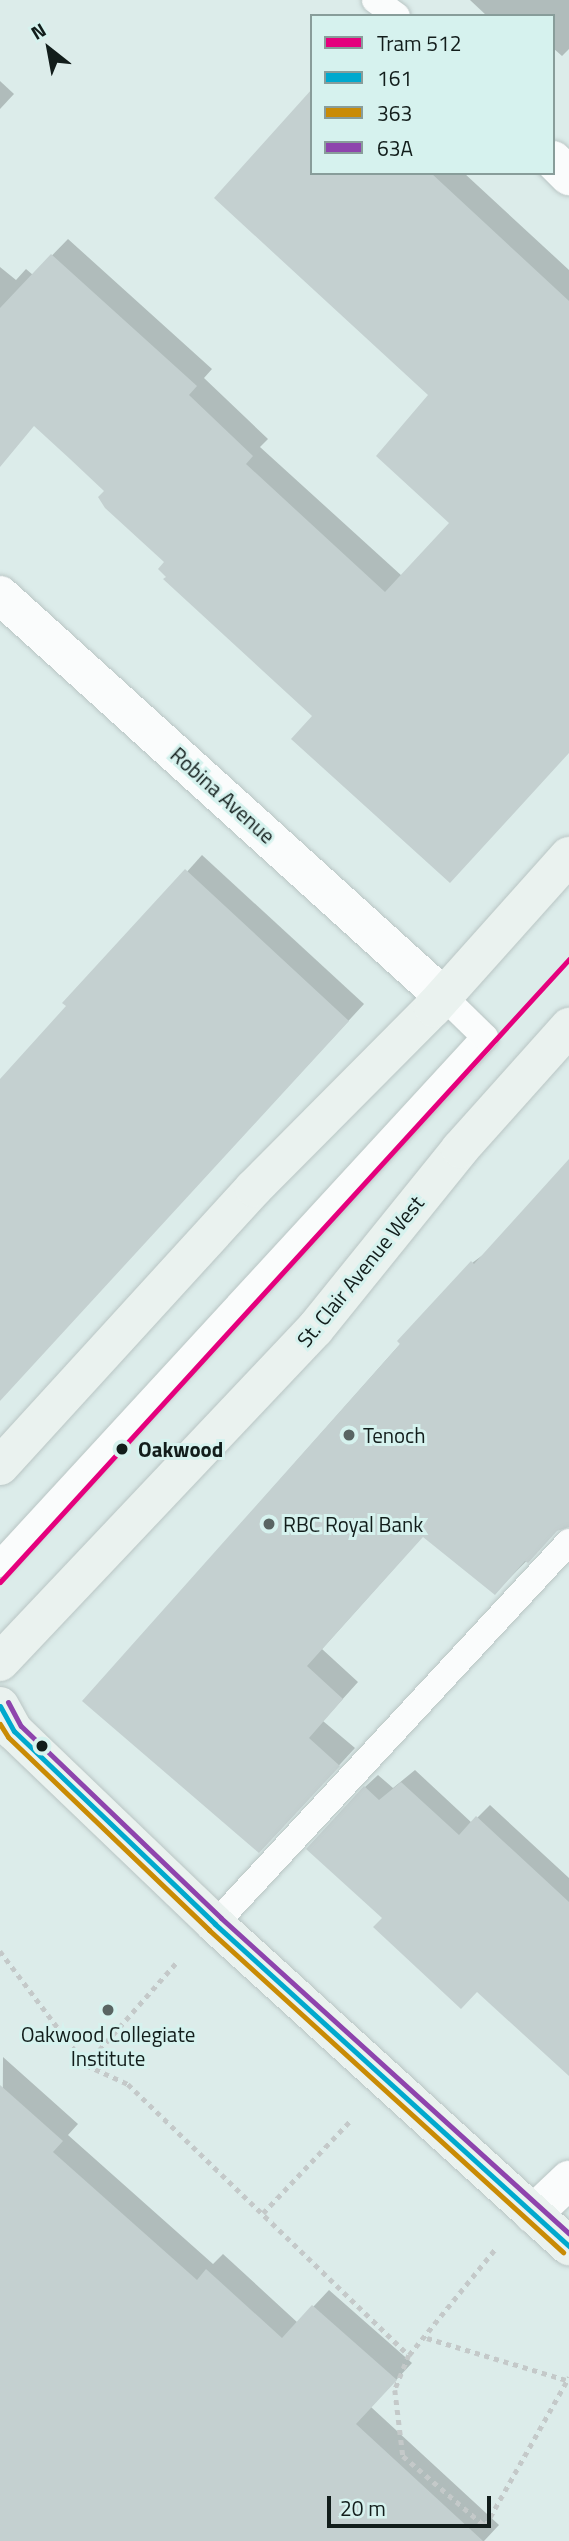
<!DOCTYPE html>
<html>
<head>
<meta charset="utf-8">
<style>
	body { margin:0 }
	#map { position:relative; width:569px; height:2541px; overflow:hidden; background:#dcecea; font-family:"Titillium Web",sans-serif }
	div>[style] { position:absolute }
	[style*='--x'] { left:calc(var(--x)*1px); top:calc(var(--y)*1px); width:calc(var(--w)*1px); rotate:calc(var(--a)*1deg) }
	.shadow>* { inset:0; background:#0003 }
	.building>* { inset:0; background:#c4d0d0 }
	.path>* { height:4.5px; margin-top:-2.25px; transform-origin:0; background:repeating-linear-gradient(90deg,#c4c9c9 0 5px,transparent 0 10px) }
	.roads { filter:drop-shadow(0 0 2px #b9c5c4) drop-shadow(0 0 2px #b9c5c4) }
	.lane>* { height:26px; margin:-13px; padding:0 13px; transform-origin:13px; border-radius:13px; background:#fafcfc }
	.street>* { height:38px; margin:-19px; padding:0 19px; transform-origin:19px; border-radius:19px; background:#fafcfc }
	.secondary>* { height:38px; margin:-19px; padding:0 19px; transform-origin:19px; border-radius:19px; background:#eaf2ef }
	.bus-1>* { height:5px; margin:-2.5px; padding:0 2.5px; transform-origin:2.5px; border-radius:2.5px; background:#00a9ce }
	.bus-2>* { height:5px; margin:-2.5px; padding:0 2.5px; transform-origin:2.5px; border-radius:2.5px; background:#c98b05 }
	.bus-3>* { height:5px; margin:-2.5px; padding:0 2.5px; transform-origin:2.5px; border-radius:2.5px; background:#8e44ad }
	.tram-1>* { height:5px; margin:-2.5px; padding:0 2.5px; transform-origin:2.5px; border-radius:2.5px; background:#e5007d }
	.dots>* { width:19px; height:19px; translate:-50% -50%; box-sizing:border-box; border:4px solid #d6f2ee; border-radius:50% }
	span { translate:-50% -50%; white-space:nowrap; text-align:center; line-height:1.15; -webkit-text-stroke:6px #d6f2ee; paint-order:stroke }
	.street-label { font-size:21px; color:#121d1b }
	.poi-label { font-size:21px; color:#121d1b }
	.left { translate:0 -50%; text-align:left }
	.stop-label { font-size:21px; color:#121d1b; font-weight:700 }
	.legend { position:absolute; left:310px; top:14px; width:245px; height:161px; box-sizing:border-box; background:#d6f2ee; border:2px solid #889d9a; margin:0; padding:9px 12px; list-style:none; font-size:21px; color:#121d1b }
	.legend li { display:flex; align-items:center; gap:14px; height:35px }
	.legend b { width:35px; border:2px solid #889d9a }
	.north { position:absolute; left:14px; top:14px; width:70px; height:70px; -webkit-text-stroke:5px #d6f2ee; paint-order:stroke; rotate:329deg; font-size:19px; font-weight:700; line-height:28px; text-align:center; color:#121d1b }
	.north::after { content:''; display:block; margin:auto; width:24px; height:32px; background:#121d1b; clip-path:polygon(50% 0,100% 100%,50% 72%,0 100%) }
	.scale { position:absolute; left:327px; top:2496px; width:164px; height:32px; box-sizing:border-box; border:4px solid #121d1b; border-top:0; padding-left:9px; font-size:21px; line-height:24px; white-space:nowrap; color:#121d1b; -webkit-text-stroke:5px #d6f2ee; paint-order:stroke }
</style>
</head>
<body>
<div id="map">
	<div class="shadow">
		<div style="clip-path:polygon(470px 0,569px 0,569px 49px,562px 56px,553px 48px,553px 16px,487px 16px)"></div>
		<div style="clip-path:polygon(0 81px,14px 94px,0 109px)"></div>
		<div style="clip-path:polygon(312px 173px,464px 173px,569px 270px,569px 752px,314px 715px,169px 576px,166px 562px,106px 490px,34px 424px,0 448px,0 267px,16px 280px,26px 269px,33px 275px,68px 239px,212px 369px,204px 378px,268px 439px,260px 447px,402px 576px,451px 523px,430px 395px)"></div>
		<div style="clip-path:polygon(202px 855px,364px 1004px,0 1399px,0 1081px)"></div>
		<div style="clip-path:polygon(569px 1161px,569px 1526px,557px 1530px,495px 1593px,423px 1536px,322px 1649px,358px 1682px,323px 1721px,355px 1748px,275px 1835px,84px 1701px,472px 1263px,491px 1249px)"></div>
		<div style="clip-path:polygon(415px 1770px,472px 1823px,490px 1805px,569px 1878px,569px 2051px,478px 1990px,384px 1918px,365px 1787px,378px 1775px,393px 1788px)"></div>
		<div style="clip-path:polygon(3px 2057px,78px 2124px,68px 2135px,213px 2264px,223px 2254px,298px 2323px,329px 2290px,412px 2363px,371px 2407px,499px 2525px,484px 2541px,0 2541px)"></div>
	</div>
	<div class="building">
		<div style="clip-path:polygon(312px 89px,312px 173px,431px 173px,569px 301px,569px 753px,450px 883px,291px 739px,312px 716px,163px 579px,166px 577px,158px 569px,164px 562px,105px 508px,98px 497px,104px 491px,70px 459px,34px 426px,0 467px,0 308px,51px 254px,197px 386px,189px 395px,253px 456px,246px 464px,385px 592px,449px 523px,376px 456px,428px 395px,214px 198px)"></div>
		<div style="clip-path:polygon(185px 869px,349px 1021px,0 1401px,0 1079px,66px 1006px,62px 1003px)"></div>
		<div style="clip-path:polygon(569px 1159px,569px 1527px,557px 1531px,528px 1563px,525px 1561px,495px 1595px,423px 1537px,307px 1666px,343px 1699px,309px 1738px,340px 1766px,259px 1853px,82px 1701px,400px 1344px,397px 1341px,471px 1261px,474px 1264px)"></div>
		<div style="clip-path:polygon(401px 1782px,459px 1835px,476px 1816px,569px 1902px,569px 2076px,477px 1992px,461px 2009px,373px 1927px,382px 1918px,306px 1849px,364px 1786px,379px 1800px)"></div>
		<div style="clip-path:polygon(0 2085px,63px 2141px,53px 2152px,197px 2280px,206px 2269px,282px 2338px,312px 2305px,397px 2380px,356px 2424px,483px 2541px,0 2541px)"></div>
	</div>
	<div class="path">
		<div style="--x:0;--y:1951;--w:143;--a:53"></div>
		<div style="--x:86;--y:2065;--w:46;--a:24.3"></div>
		<div style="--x:128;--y:2084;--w:390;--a:44"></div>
		<div style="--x:409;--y:2355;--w:38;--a:112"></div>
		<div style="--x:395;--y:2390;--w:66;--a:83.1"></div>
		<div style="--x:403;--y:2456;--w:108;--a:40.5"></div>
		<div style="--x:485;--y:2526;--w:171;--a:-60.6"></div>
		<div style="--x:86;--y:2065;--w:136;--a:-48.6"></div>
		<div style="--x:263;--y:2213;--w:127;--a:-46.6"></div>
		<div style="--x:427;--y:2338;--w:145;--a:16.8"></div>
		<div style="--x:409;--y:2355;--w:136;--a:-50.9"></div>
	</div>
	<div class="roads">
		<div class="lane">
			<div style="--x:375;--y:0;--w:27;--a:36"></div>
			<div style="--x:0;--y:1564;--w:716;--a:-47.38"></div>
			<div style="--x:485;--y:1037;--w:57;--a:-135.7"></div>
			<div style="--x:215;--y:1924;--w:521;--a:-47.18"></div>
		</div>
		<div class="street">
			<div style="--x:553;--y:160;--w:23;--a:45"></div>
			<div style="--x:0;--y:595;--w:599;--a:42.16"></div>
			<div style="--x:533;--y:2214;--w:50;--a:-43.4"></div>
		</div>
		<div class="secondary">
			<div style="--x:0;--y:1466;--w:377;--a:-47.6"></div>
			<div style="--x:254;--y:1188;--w:254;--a:-45.2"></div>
			<div style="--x:433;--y:1008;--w:204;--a:-48.2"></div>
			<div style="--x:0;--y:1662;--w:458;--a:-46.6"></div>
			<div style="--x:315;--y:1329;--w:231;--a:-51.1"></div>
			<div style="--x:460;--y:1149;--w:164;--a:-48.2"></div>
			<div style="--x:0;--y:1706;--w:29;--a:61"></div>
			<div style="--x:14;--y:1731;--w:279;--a:43.8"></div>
			<div style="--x:215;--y:1924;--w:479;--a:42.3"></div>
		</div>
	</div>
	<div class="bus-1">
		<div style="--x:0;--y:1706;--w:29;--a:61"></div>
		<div style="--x:14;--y:1731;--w:279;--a:43.8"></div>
		<div style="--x:215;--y:1924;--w:479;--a:42.3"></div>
	</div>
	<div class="bus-2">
		<div style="--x:0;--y:1724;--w:15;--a:58"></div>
		<div style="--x:8;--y:1737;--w:279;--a:43.8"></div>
		<div style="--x:209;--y:1930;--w:479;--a:42.3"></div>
	</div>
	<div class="bus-3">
		<div style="--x:8;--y:1702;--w:27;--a:62"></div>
		<div style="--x:21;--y:1726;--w:277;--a:43.8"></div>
		<div style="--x:221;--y:1918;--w:470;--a:42.2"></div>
	</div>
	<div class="tram-1">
		<div style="--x:0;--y:1582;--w:844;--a:-47.59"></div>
	</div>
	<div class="dots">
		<div style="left:349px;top:1435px;background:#596563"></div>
		<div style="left:122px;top:1449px;background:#121d1b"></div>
		<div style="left:269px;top:1524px;background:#596563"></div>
		<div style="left:42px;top:1746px;background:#121d1b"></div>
		<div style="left:108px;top:2010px;background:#596563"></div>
	</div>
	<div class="street-label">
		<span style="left:223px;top:795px;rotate:42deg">Robina Avenue</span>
		<span style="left:360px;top:1271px;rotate:-51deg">St. Clair Avenue West</span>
	</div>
	<div class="poi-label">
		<span class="left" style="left:363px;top:1435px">Tenoch</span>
		<span class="left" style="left:283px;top:1524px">RBC Royal Bank</span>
		<span style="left:108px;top:2046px">Oakwood Collegiate<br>Institute</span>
	</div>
	<div class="stop-label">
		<span class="left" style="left:138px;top:1449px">Oakwood</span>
	</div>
	<ul class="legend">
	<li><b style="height:9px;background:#e5007d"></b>Tram 512</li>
	<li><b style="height:9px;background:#00a9ce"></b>161</li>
	<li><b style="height:9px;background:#c98b05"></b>363</li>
	<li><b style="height:9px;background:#8e44ad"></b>63A</li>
	</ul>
	<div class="north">N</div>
	<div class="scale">20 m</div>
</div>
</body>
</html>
